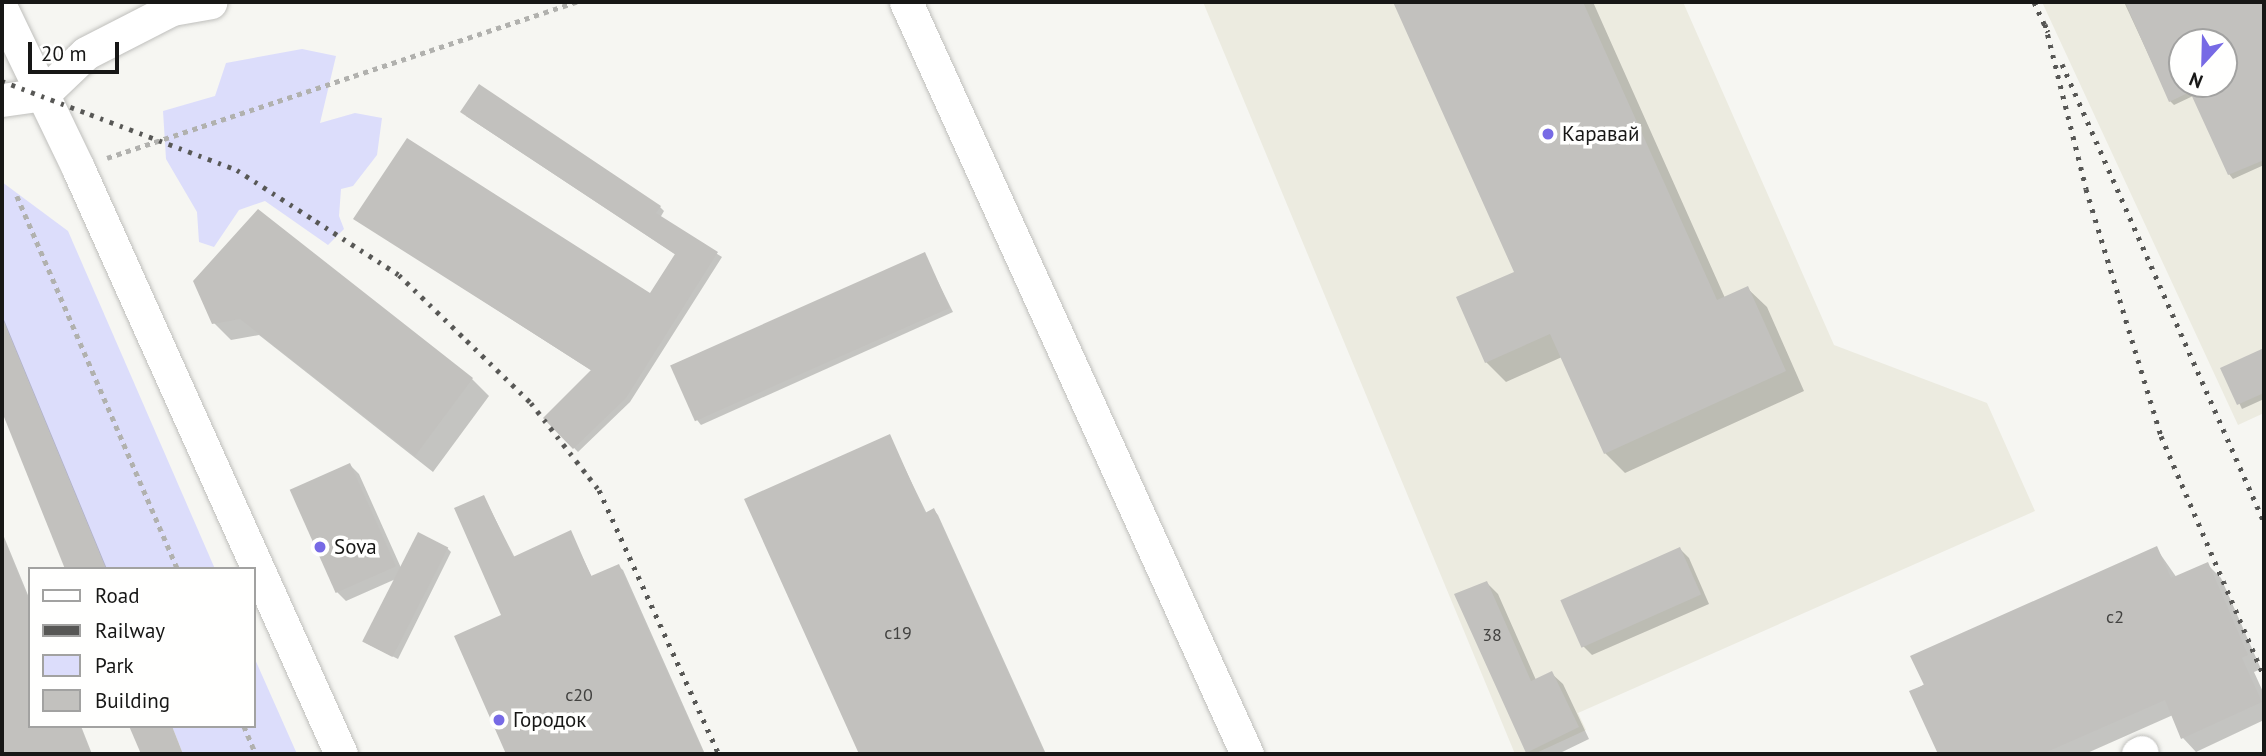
<!DOCTYPE html>
<html>
<head>
<meta charset="utf-8">
<style>
	body { margin:0 }
	#map { position:relative; width:2266px; height:756px; overflow:hidden; background:#f6f6f2; font-family:"PT Sans",sans-serif }
	div>[style] { position:absolute }
	[style*='--x'] { left:calc(var(--x)*1px); top:calc(var(--y)*1px); width:calc(var(--w)*1px); rotate:calc(var(--a)*1deg) }
	.built>* { inset:0; background:#ecebe0 }
	.green>* { inset:0; background:#dcddfb }
	.shadow>* { inset:0; background:#0003 }
	.building>* { inset:0; background:#c2c1be; transform-origin:0 0 }
	.path>* { height:4.5px; margin-top:-2.25px; transform-origin:0; background:repeating-linear-gradient(90deg,#b1b1ae 0 5px,transparent 0 10px) }
	.roads { filter:drop-shadow(0 0 2px #bfbfbc) drop-shadow(0 0 2px #bfbfbc) }
	.minor>* { height:33px; margin:-16.5px; padding:0 16.5px; transform-origin:16.5px; border-radius:16.5px; background:#fff }
	.rail>* { height:5px; margin-top:-2.5px; transform-origin:0; background:repeating-linear-gradient(90deg,#575755 0 3.5px,transparent 0 10.5px) }
	.dots>* { width:19px; height:19px; translate:-50% -50%; box-sizing:border-box; border:4px solid #fffffe; border-radius:50% }
	span { translate:-50% -50%; white-space:nowrap; text-align:center; line-height:1.15; -webkit-text-stroke:7px #fffffe; paint-order:stroke }
	.number-label { font-size:18px; color:#424240 }
	.number-label span { -webkit-text-stroke-width:0 }
	.poi-label { font-size:21px; color:#171716 }
	.left { translate:0 -50%; text-align:left }
	.frame { position:absolute; inset:0; border:4px solid #171716; pointer-events:none }
	.legend { position:absolute; left:28px; top:567px; width:228px; height:161px; box-sizing:border-box; background:#fffffe; border:2px solid #a2a2a1; margin:0; padding:9px 12px; list-style:none; font-size:21px; color:#171716 }
	.legend li { display:flex; align-items:center; gap:14px; height:35px }
	.legend b { width:35px; border:2px solid #a2a2a1 }
	.north { position:absolute; left:2168px; top:28px; width:70px; height:70px; box-sizing:border-box; background:#fffffe; border:2px solid #a2a2a1; border-radius:50%; rotate:202deg; font-size:19px; font-weight:700; line-height:28px; text-align:center; color:#171716 }
	.north::after { content:''; display:block; margin:auto; width:24px; height:32px; background:#776ae5; clip-path:polygon(50% 0,100% 100%,50% 72%,0 100%) }
	.scale { position:absolute; left:28px; top:42px; width:91px; height:32px; box-sizing:border-box; border:4px solid #171716; border-top:0; padding-left:9px; font-size:21px; line-height:24px; white-space:nowrap; color:#171716; -webkit-text-stroke:5px #fffffe; paint-order:stroke }
</style>
</head>
<body>
<div id="map">
	<div class="built">
		<div style="clip-path:polygon(1203px 2px,1683px 2px,1834px 345px,1987px 403px,2035px 511px,1578px 713px,1586px 730px,1534px 754px,1515px 754px)"></div>
		<div style="clip-path:polygon(evenodd,2042px 2px,2264px 2px,2264px 413px,2238px 425px,2042px 2px,2182px 42px,2224px 42px,2224px 84px,2182px 84px,2182px 42px)"></div>
	</div>
	<div class="green">
		<div style="clip-path:polygon(302px 49px,336px 56px,320px 123px,355px 113px,382px 118px,377px 155px,353px 186px,341px 189px,339px 216px,344px 229px,328px 245px,265px 201px,239px 210px,214px 247px,199px 242px,197px 212px,166px 159px,163px 111px,215px 96px,226px 63px)"></div>
		<div style="clip-path:polygon(2px 182px,68px 231px,215px 569px,106px 569px,2px 317px)"></div>
		<div style="clip-path:polygon(254px 657px,297px 754px,183px 754px,172px 726px,254px 726px)"></div>
	</div>
	<div class="shadow">
		<div style="clip-path:polygon(1395px 2px,1593px 2px,1725px 298px,1747px 288px,1767px 307px,1804px 391px,1625px 473px,1605px 453px,1562px 357px,1506px 382px,1486px 362px,1516px 273px)"></div>
		<div style="clip-path:polygon(evenodd,2124px 2px,2264px 2px,2264px 165px,2233px 179px,2229px 174px,2193px 96px,2174px 105px,2170px 101px,2124px 2px,2182px 42px,2224px 42px,2224px 84px,2182px 84px,2182px 42px)"></div>
		<div style="clip-path:polygon(479px 87px,660px 207px,664px 211px,660px 218px,722px 257px,630px 402px,578px 452px,545px 418px,592px 371px,356px 219px,651px 295px,676px 255px,466px 116px)"></div>
		<div style="clip-path:polygon(924px 254px,953px 312px,701px 425px,697px 420px,673px 365px)"></div>
		<div style="clip-path:polygon(195px 281px,472px 379px,489px 396px,433px 472px,259px 335px,231px 340px,214px 323px)"></div>
		<div style="clip-path:polygon(2px 315px,107px 569px,69px 569px,2px 405px)"></div>
		<div style="clip-path:polygon(2264px 350px,2264px 399px,2242px 409px,2223px 369px)"></div>
		<div style="clip-path:polygon(889px 436px,927px 514px,934px 510px,938px 515px,1046px 754px,861px 754px,746px 500px)"></div>
		<div style="clip-path:polygon(350px 465px,359px 474px,402px 570px,447px 548px,451px 552px,398px 659px,366px 643px,398px 578px,346px 601px,337px 592px)"></div>
		<div style="clip-path:polygon(484px 497px,515px 558px,570px 532px,592px 577px,618px 566px,623px 570px,705px 754px,508px 754px,456px 637px,504px 616px)"></div>
		<div style="clip-path:polygon(2px 532px,30px 600px,30px 726px,81px 726px,92px 754px,2px 754px)"></div>
		<div style="clip-path:polygon(2156px 548px,2177px 578px,2207px 564px,2221px 578px,2261px 669px,2254px 672px,2264px 694px,2264px 720px,2196px 752px,2183px 738px,2173px 715px,2085px 754px,1940px 754px,1911px 692px)"></div>
		<div style="clip-path:polygon(1680px 549px,1689px 558px,1709px 604px,1592px 655px,1583px 646px,1562px 601px)"></div>
		<div style="clip-path:polygon(1487px 583px,1498px 594px,1536px 680px,1551px 673px,1563px 684px,1589px 739px,1558px 754px,1527px 752px)"></div>
	</div>
	<div class="building">
		<div style="clip-path:polygon(1393px 2px,1583px 2px,1717px 300px,1748px 286px,1786px 371px,1604px 454px,1550px 334px,1485px 363px,1456px 297px,1514px 272px)"></div>
		<div style="clip-path:polygon(evenodd,2125px 2px,2264px 2px,2264px 160px,2228px 175px,2190px 92px,2169px 102px,2125px 2px,2182px 42px,2224px 42px,2224px 84px,2182px 84px,2182px 42px)"></div>
		<div style="clip-path:polygon(479px 84px,661px 206px,656px 213px,718px 252px,626px 398px,573px 449px,543px 418px,591px 370px,353px 219px,407px 138px,650px 293px,675px 254px,460px 112px)"></div>
		<div style="clip-path:polygon(258px 209px,473px 378px,415px 456px,240px 319px,212px 324px,193px 281px)"></div>
		<div style="left:925px;top:252px;width:61px;height:279px;rotate:66deg"></div>
		<div style="clip-path:polygon(2px 318px,106px 569px,65px 569px,2px 412px)"></div>
		<div style="clip-path:polygon(2264px 348px,2264px 393px,2237px 405px,2220px 368px)"></div>
		<div style="clip-path:polygon(890px 434px,925px 513px,934px 508px,1045px 754px,859px 754px,744px 499px)"></div>
		<div style="left:350px;top:463px;width:113px;height:66px;rotate:66deg"></div>
		<div style="clip-path:polygon(484px 495px,513px 557px,571px 530px,591px 576px,619px 564px,704px 754px,506px 754px,454px 636px,501px 615px,454px 508px)"></div>
		<div style="left:418px;top:532px;width:34px;height:123px;rotate:27deg"></div>
		<div style="clip-path:polygon(3px 537px,30px 603px,30px 726px,80px 726px,91px 754px,2px 754px)"></div>
		<div style="clip-path:polygon(2157px 546px,2171px 578px,2208px 562px,2248px 655px,2242px 658px,2262px 702px,2181px 739px,2165px 700px,2042px 754px,1938px 754px,1909px 691px,1924px 685px,1910px 656px)"></div>
		<div style="left:1680px;top:547px;width:52px;height:131px;rotate:66deg"></div>
		<div style="clip-path:polygon(1487px 581px,1531px 681px,1552px 671px,1579px 727px,1526px 753px,1454px 594px)"></div>
		<div style="clip-path:polygon(129px 726px,172px 726px,183px 754px,141px 754px)"></div>
	</div>
	<div class="path">
		<div style="--x:107;--y:158;--w:495;--a:-18.4"></div>
		<div style="--x:17;--y:196;--w:406;--a:66.7"></div>
		<div style="--x:244;--y:726;--w:30;--a:67"></div>
	</div>
	<div class="roads">
		<div class="minor">
			<div style="--x:906;--y:2;--w:826;--a:65.61"></div>
			<div style="--x:2;--y:10;--w:175;--a:64.3"></div>
			<div style="--x:78;--y:168;--w:642;--a:65.83"></div>
			<div style="--x:2;--y:100;--w:41;--a:-8.3"></div>
			<div style="--x:43;--y:94;--w:59;--a:-43.6"></div>
			<div style="--x:86;--y:53;--w:97;--a:-27.1"></div>
			<div style="--x:172;--y:9;--w:39;--a:-10"></div>
			<div style="--x:2138;--y:754;--w:4;--a:-27"></div>
		</div>
	</div>
	<div class="rail">
		<div style="--x:2034;--y:2;--w:33;--a:65"></div>
		<div style="--x:2045;--y:24;--w:170;--a:76"></div>
		<div style="--x:2086;--y:189;--w:258;--a:73.1"></div>
		<div style="--x:2161;--y:436;--w:261;--a:66.8"></div>
		<div style="--x:2062;--y:64;--w:501;--a:66.2"></div>
		<div style="--x:2;--y:81;--w:251;--a:20.7"></div>
		<div style="--x:237;--y:170;--w:193;--a:32.9"></div>
		<div style="--x:399;--y:275;--w:184;--a:44.1"></div>
		<div style="--x:531;--y:403;--w:110;--a:52"></div>
		<div style="--x:599;--y:490;--w:290;--a:65.6"></div>
	</div>
	<div class="dots">
		<div style="left:1548px;top:134px;background:#776ae5"></div>
		<div style="left:320px;top:547px;background:#776ae5"></div>
		<div style="left:499px;top:720px;background:#776ae5"></div>
	</div>
	<div class="number-label">
		<span style="left:2115px;top:617px">с2</span>
		<span style="left:898px;top:633px">с19</span>
		<span style="left:1492px;top:635px">38</span>
		<span style="left:579px;top:695px">с20</span>
	</div>
	<div class="poi-label">
		<span class="left" style="left:1562px;top:134px">Каравай</span>
		<span class="left" style="left:334px;top:547px">Sova</span>
		<span class="left" style="left:513px;top:720px">Городок</span>
	</div>
	<div class="frame"></div>
	<ul class="legend">
	<li><b style="height:9px;background:#fff"></b>Road</li>
	<li><b style="height:9px;background:#575755"></b>Railway</li>
	<li><b style="height:19px;background:#dcddfb"></b>Park</li>
	<li><b style="height:19px;background:#c2c1be"></b>Building</li>
	</ul>
	<div class="north">N</div>
	<div class="scale">20 m</div>
</div>
</body>
</html>
